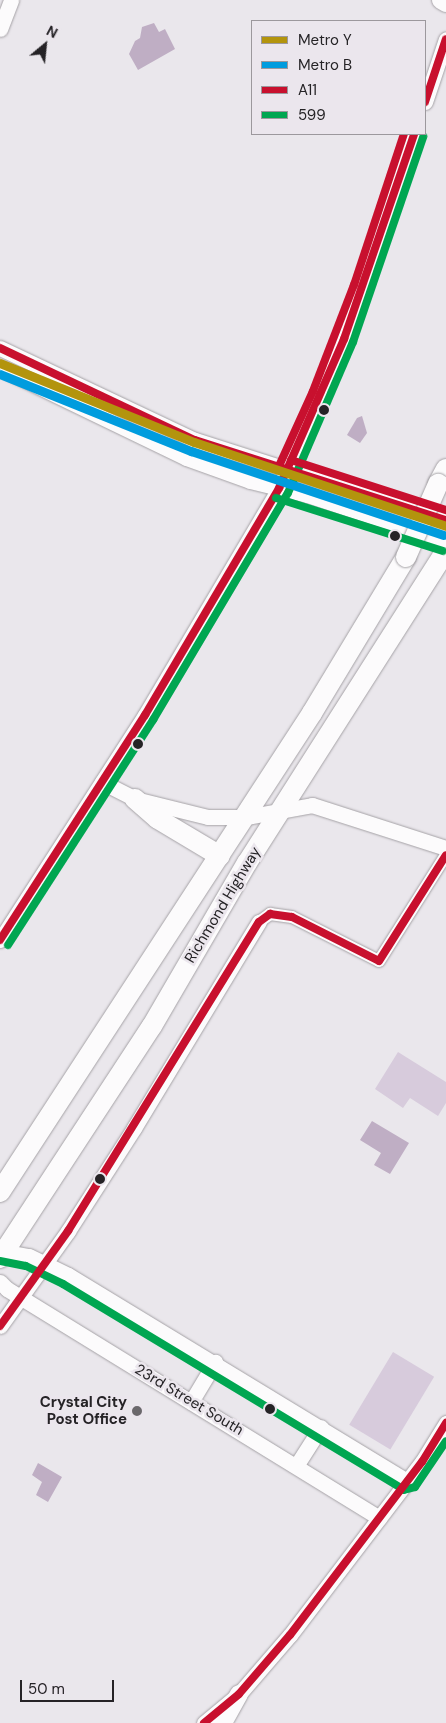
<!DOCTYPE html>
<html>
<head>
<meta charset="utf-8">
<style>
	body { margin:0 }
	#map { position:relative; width:446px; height:1723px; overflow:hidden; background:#eae7ec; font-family:"DM Sans",sans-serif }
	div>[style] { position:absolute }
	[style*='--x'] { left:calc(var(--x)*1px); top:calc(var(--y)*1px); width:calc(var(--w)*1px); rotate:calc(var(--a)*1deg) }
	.green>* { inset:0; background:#d7cbdc; transform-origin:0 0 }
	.water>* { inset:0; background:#bfaec4 }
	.roads { filter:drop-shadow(0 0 1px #a5a2a6) drop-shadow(0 0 1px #a5a2a6) }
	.minor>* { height:12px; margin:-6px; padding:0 6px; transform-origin:6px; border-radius:6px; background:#fcfbfc }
	.tertiary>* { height:15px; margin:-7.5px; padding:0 7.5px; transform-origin:7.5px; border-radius:7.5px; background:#fcfbfc }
	.secondary>* { height:18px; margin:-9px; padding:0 9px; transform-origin:9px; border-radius:9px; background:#fcfbfc }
	.trunk>* { height:20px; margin:-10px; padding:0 10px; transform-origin:10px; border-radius:10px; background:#fcfbfc }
	.bridges { filter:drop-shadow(0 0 1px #a5a2a6) drop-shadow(0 0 1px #a5a2a6) }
	.trunk-bridge>* { height:20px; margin:-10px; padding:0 10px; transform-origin:10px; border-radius:10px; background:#fcfbfc }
	.bus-1>* { height:8px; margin:-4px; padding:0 4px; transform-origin:4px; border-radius:4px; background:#c8102e }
	.bus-2>* { height:8px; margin:-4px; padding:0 4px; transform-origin:4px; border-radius:4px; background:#00a651 }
	.bus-3>* { height:8px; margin:-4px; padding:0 4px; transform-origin:4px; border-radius:4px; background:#c8102e }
	.bus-4>* { height:8px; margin:-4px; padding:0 4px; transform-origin:4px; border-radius:4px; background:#c8102e }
	.metro-1>* { height:9px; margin:-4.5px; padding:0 4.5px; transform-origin:4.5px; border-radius:4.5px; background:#b3940d }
	.metro-2>* { height:9px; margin:-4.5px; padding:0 4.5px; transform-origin:4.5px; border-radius:4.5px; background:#009cde }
	.dots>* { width:14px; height:14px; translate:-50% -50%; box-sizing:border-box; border:2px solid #ebe6ed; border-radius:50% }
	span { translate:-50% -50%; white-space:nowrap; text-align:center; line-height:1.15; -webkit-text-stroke:5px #ebe6ed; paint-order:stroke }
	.street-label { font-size:15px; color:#252326 }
	.poi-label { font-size:15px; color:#252326; font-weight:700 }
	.right { translate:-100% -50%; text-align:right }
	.legend { position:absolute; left:251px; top:20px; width:175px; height:115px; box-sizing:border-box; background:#ebe6ed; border:1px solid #9c989d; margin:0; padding:6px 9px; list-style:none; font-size:15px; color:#252326 }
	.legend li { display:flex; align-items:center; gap:10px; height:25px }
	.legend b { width:25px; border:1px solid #9c989d }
	.north { position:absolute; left:20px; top:20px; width:50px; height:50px; -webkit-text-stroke:4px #ebe6ed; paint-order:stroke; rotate:28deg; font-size:14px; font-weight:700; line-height:20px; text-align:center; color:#252326 }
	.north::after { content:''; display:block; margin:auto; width:18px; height:22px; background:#252326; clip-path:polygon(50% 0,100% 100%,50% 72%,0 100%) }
	.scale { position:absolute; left:20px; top:1680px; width:94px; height:22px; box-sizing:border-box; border:2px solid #252326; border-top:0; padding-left:6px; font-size:15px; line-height:18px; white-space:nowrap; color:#252326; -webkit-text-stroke:4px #ebe6ed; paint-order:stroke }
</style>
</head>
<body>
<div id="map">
	<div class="green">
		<div style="clip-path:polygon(398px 1052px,446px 1082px,446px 1103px,438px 1116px,410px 1098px,403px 1108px,375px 1089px)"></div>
		<div style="left:393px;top:1352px;width:48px;height:85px;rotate:31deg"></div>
	</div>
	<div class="water">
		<div style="clip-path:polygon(154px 23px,159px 32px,165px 29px,175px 49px,138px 70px,129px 54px,135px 41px,140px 38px,142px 27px)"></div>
		<div style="clip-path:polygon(362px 416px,367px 433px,360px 443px,347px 435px,357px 418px)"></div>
		<div style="clip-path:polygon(372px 1121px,409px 1143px,390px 1174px,374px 1165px,381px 1153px,360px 1140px)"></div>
		<div style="clip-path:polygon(38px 1463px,62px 1477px,48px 1502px,36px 1495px,42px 1482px,32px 1475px)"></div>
	</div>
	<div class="roads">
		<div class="minor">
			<div style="--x:259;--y:922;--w:14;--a:-36"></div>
			<div style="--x:270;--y:914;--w:22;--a:8"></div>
			<div style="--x:292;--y:917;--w:97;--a:26.8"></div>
			<div style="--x:379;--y:961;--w:125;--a:-57.7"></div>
		</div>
		<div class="tertiary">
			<div style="--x:0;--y:29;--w:31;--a:-69"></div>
			<div style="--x:425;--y:102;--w:66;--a:-71.6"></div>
			<div style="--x:0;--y:348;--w:216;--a:25.3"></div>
			<div style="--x:195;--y:440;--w:263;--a:17.7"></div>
			<div style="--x:0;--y:368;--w:207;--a:25.8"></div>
			<div style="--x:186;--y:458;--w:68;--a:19.8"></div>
			<div style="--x:250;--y:481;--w:59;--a:13.8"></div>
			<div style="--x:307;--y:495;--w:146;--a:18.3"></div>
			<div style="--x:102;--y:782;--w:37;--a:27"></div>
			<div style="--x:135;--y:799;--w:75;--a:13.9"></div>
			<div style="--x:208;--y:817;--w:38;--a:0"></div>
			<div style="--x:246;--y:817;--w:67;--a:-10.3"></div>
			<div style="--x:312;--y:805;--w:141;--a:17.8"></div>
			<div style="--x:0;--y:940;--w:268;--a:-57.2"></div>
			<div style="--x:145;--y:715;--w:264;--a:-59.4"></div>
			<div style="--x:279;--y:488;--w:163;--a:-66.4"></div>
			<div style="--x:344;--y:339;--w:217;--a:-71.1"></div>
			<div style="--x:0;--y:1251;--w:29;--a:10"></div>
			<div style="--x:29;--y:1256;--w:43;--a:26"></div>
			<div style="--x:68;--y:1275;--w:397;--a:31.3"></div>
			<div style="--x:0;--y:1282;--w:10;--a:45"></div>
			<div style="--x:7;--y:1289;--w:437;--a:31.6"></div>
			<div style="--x:0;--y:1326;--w:117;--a:-54.4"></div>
			<div style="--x:68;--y:1231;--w:122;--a:-57.3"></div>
			<div style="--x:134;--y:1128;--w:241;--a:-58.8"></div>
			<div style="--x:191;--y:1402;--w:47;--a:-59"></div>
			<div style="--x:296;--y:1466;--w:46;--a:-57.3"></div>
			<div style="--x:204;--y:1723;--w:45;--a:-39.6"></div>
			<div style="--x:239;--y:1694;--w:78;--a:-49.2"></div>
			<div style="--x:290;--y:1635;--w:218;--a:-52.7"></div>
			<div style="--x:422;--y:1462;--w:46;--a:-58.4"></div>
		</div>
		<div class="secondary">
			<div style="--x:441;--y:0;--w:6;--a:31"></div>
			<div style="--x:223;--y:1723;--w:33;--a:-61"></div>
		</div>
		<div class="trunk">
			<div style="--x:438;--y:484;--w:17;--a:-62"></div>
			<div style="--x:135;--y:799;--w:30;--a:41"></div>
			<div style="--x:158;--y:819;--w:72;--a:30.8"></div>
			<div style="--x:0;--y:1192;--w:572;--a:-56.92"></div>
			<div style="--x:312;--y:713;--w:182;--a:-58.9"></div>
			<div style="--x:0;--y:1258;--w:277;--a:-56.8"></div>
			<div style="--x:152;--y:1026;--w:189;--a:-59.8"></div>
			<div style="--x:247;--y:863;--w:370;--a:-57.5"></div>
		</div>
	</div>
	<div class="bridges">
		<div class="trunk-bridge">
			<div style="--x:406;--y:557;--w:80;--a:-66.3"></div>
		</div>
	</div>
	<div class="bus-1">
		<div style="--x:425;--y:102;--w:66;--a:-71.6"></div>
		<div style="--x:0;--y:940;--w:268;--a:-57.2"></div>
		<div style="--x:145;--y:715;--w:264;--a:-59.4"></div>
		<div style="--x:279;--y:488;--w:163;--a:-66.4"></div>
		<div style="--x:344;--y:339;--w:217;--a:-71.1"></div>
	</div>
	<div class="bus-2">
		<div style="--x:276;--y:498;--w:175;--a:17.6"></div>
		<div style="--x:8;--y:945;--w:268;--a:-57.2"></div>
		<div style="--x:153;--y:720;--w:264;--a:-59.3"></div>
		<div style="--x:288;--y:493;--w:164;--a:-66.7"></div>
		<div style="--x:353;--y:342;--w:217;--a:-71.1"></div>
		<div style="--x:0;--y:1261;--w:26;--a:11"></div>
		<div style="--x:26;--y:1266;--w:41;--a:25.9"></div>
		<div style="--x:63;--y:1284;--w:398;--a:31.1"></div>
		<div style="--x:404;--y:1490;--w:11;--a:-15"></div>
		<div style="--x:415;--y:1487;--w:55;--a:-56"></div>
	</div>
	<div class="bus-3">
		<div style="--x:0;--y:348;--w:216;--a:25.3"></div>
		<div style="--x:195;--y:440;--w:263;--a:17.7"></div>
		<div style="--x:0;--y:1326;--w:117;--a:-54.4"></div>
		<div style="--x:68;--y:1231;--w:363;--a:-58.3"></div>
		<div style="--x:259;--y:922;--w:14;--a:-36"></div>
		<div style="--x:270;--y:914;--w:22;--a:8"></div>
		<div style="--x:292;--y:917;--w:97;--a:26.8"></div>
		<div style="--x:379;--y:961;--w:125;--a:-57.7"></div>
		<div style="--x:204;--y:1723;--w:45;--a:-39.6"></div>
		<div style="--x:239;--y:1694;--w:78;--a:-49.2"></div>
		<div style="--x:290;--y:1635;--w:218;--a:-52.7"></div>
		<div style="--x:422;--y:1462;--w:46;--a:-58.4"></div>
	</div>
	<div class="bus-4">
		<div style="--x:291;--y:460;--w:163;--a:17.9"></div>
		<div style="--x:279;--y:466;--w:82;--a:-65.6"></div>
		<div style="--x:313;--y:391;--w:114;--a:-68.9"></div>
		<div style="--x:354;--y:285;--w:159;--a:-71.7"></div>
	</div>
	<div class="metro-1">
		<div style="--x:0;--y:363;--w:209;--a:22.2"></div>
		<div style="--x:194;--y:442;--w:266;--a:18.4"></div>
	</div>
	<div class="metro-2">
		<div style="--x:0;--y:374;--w:206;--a:22"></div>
		<div style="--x:191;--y:451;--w:266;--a:18.4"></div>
	</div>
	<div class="dots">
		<div style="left:324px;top:410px;background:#252326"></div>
		<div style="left:395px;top:536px;background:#252326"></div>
		<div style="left:138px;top:744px;background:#252326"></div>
		<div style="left:100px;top:1179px;background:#252326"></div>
		<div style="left:270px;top:1409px;background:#252326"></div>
		<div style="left:137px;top:1411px;background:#6a686b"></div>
	</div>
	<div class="street-label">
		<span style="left:223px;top:905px;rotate:-59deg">Richmond Highway</span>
		<span style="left:189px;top:1400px;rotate:31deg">23rd Street South</span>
	</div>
	<div class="poi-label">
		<span class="right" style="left:127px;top:1411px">Crystal City<br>Post Office</span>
	</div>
	<ul class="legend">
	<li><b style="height:6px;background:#b3940d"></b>Metro Y</li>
	<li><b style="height:6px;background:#009cde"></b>Metro B</li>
	<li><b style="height:6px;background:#c8102e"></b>A11</li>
	<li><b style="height:6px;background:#00a651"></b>599</li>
	</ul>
	<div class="north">N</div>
	<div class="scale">50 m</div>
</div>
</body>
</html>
